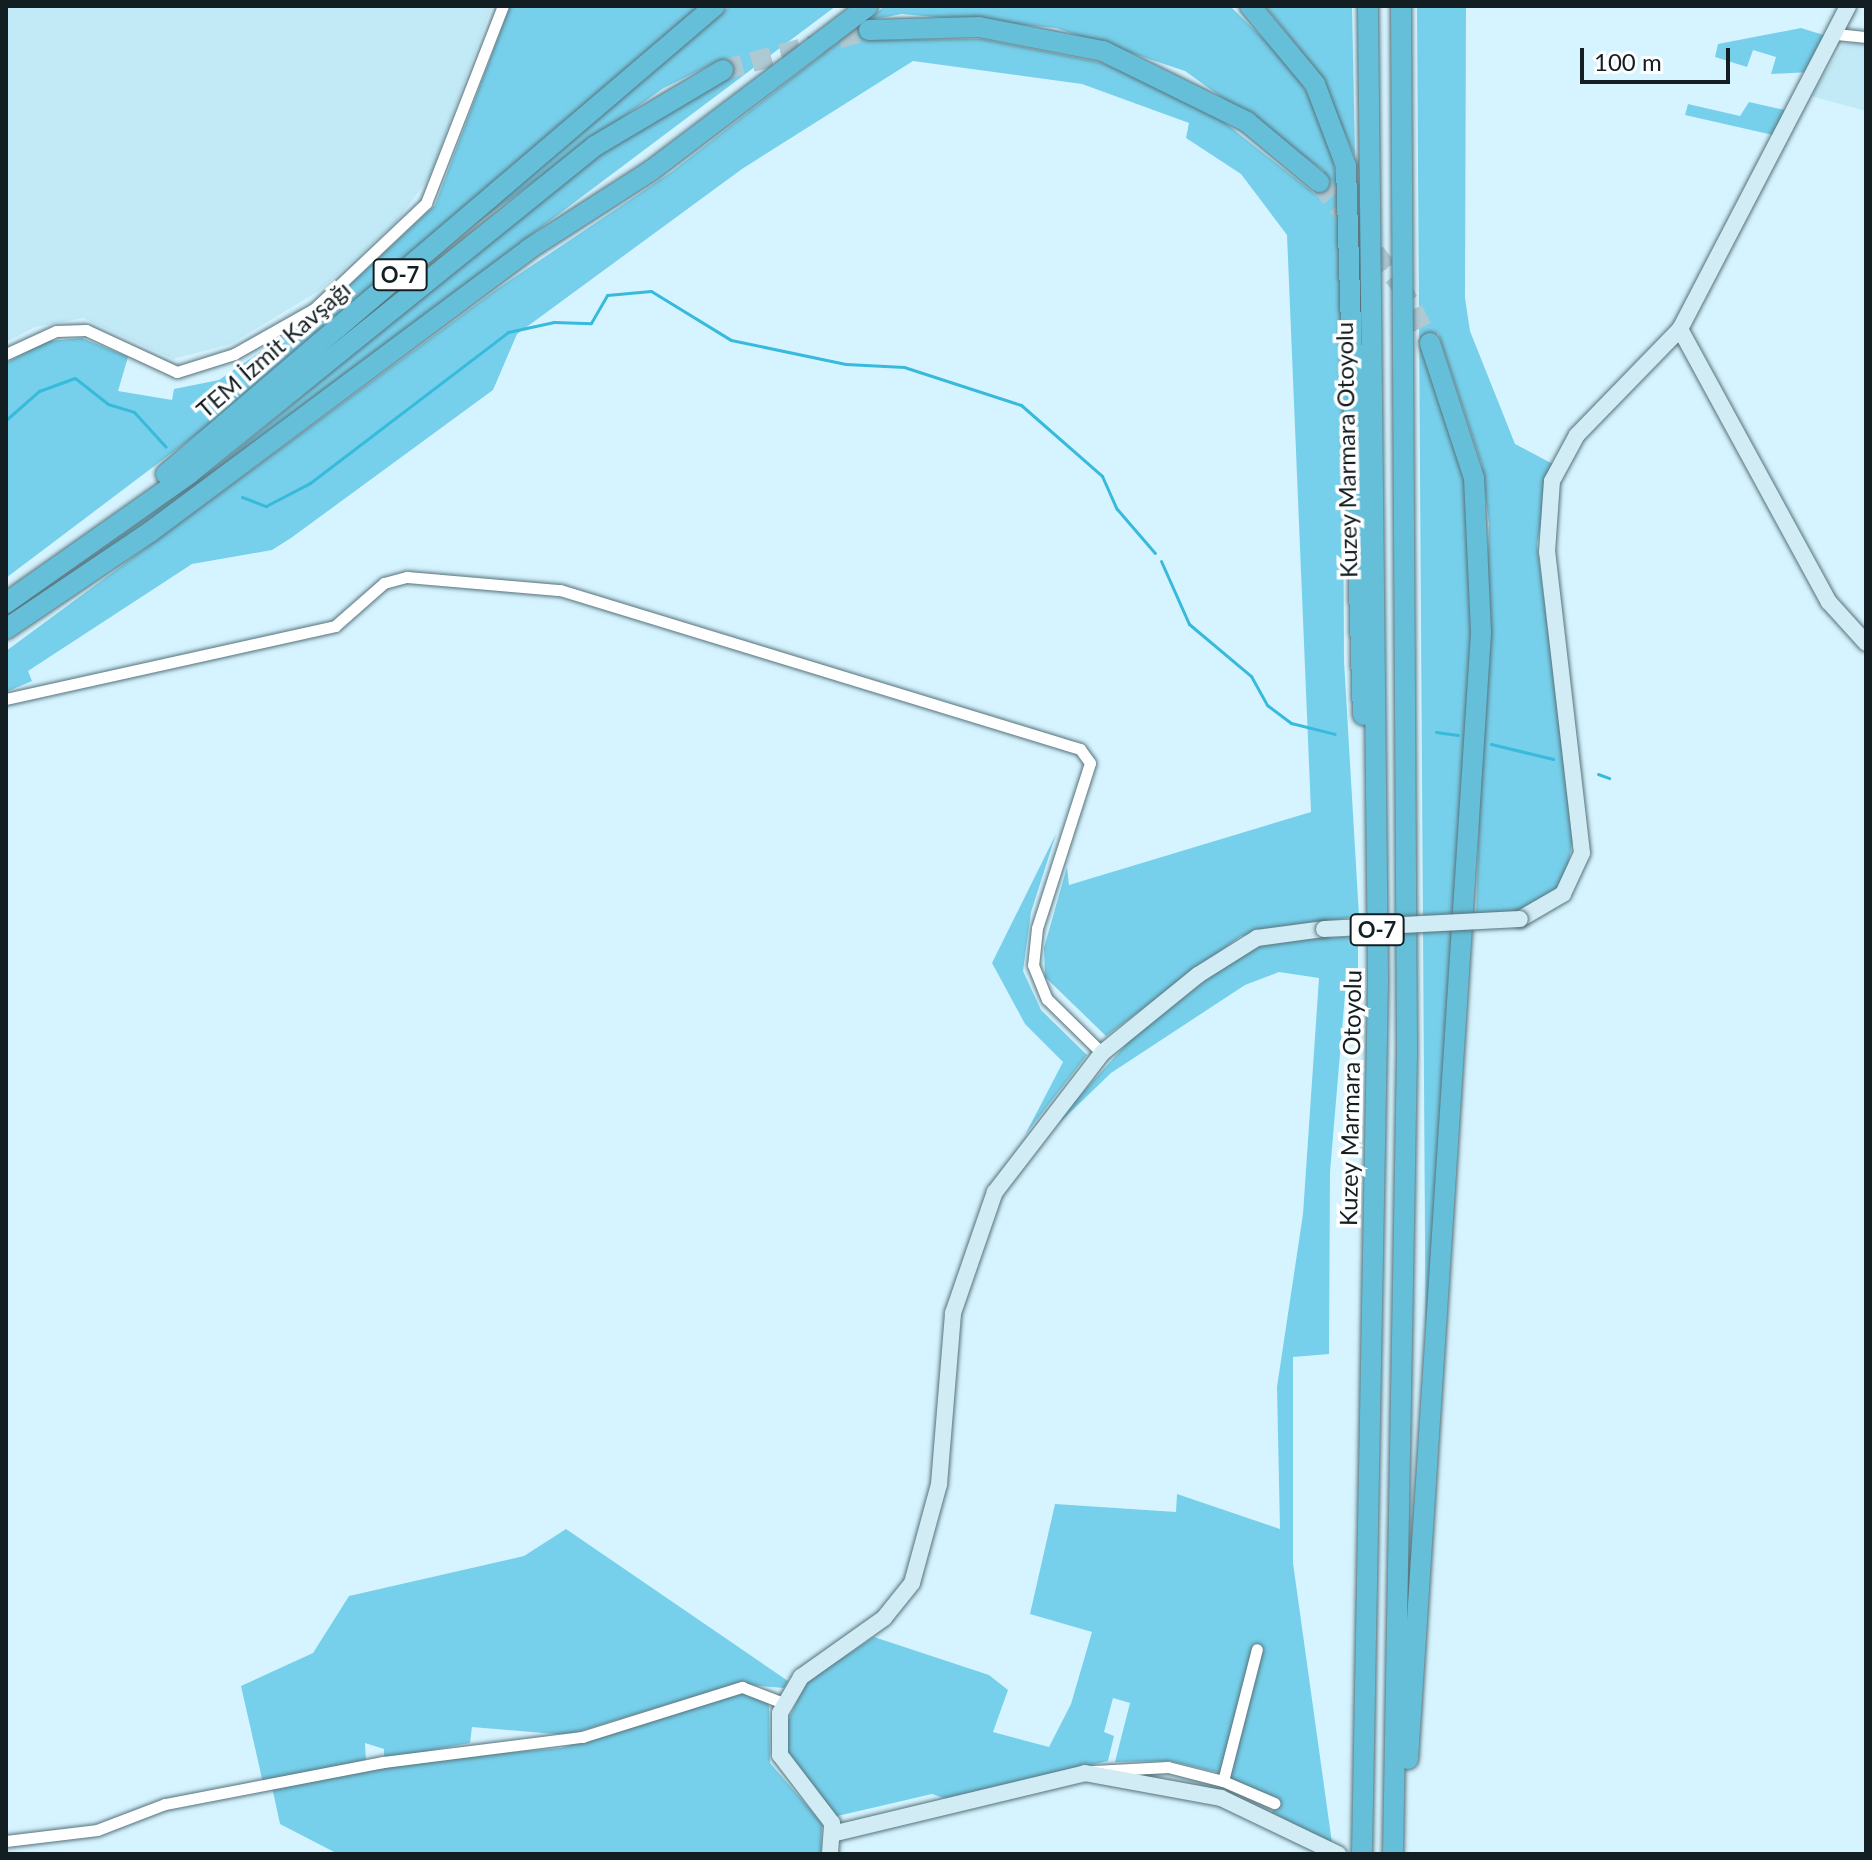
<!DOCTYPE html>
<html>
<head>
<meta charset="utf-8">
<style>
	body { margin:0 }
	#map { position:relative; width:1872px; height:1860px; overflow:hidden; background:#d6f4ff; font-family:Lato,sans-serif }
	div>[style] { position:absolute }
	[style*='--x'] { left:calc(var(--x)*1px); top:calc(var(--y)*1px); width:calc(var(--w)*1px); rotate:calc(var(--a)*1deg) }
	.built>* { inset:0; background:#c1e9f6 }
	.green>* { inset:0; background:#77d0eb }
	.stream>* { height:3px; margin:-1.5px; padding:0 1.5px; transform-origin:1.5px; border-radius:1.5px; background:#37badc }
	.highway-tunnel>* { height:20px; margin-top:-10px; transform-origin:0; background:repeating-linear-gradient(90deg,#afc9d3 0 20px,transparent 0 30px) }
	.roads { filter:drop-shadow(0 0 2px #56727b) drop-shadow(0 0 2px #56727b) }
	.street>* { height:11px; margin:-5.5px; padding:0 5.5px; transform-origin:5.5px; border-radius:5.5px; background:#fff }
	.secondary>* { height:16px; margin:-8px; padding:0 8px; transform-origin:8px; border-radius:8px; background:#d1ecf4 }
	.highway>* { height:20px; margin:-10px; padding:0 10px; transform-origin:10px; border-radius:10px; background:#65bfd9 }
	.bridges { filter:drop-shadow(0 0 2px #56727b) drop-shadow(0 0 2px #56727b) }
	.secondary-bridge>* { height:16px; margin:-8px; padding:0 8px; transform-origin:8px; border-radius:8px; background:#d1ecf4 }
	span { translate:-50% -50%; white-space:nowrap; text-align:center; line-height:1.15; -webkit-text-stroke:7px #fff; paint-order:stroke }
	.shield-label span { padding:2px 6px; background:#fff; border:2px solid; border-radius:6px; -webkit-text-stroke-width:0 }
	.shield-label { font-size:22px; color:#131e22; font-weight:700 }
	.street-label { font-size:24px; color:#131e22 }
	.frame { position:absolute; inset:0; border:8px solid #131e22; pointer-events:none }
	.scale { position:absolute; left:1580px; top:48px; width:150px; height:36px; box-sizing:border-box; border:4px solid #131e22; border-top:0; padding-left:10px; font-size:24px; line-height:28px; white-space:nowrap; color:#131e22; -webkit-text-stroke:6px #fff; paint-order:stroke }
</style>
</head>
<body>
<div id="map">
	<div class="built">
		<div style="clip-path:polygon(6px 6px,492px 6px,430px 176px,397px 221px,320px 290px,231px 344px,173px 359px,83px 318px,35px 327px,6px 342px)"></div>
		<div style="clip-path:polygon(1844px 43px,1866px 43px,1866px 111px,1811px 96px)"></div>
	</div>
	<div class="green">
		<div style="clip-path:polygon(510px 6px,700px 6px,226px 412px,6px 578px,6px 363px,48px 341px,82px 338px,128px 357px,118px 391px,172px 400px,174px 389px,219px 380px,326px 307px,435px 205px)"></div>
		<div style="clip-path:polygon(730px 6px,836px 6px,89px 567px,6px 618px,219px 465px,561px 181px,641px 124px,727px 79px,718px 61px,662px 89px,447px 245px)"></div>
		<div style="clip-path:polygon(evenodd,885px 6px,1230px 6px,1291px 66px,1309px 96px,1333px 158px,1342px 223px,1344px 661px,1359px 916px,1241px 936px,1106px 1036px,1045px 977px,1044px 948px,1067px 867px,1069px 885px,1311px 812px,1287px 235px,1241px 174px,1186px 138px,1189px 123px,1082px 84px,913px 61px,742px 169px,517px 334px,493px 390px,291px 538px,272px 550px,192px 564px,28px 671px,32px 681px,6px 692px,6px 651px,497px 289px,670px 173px,885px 6px,902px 14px,1056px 28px,1185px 71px,1324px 171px,1315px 194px,1214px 114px,1103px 63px,982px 39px,866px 40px,875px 19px,902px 14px)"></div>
		<div style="clip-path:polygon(1265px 6px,1352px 6px,1355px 156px,1315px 68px)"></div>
		<div style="clip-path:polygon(1417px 6px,1466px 6px,1465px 298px,1470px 331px,1515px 444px,1553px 464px,1537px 544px,1574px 834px,1566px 877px,1551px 895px,1512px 913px,1476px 913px,1489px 524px,1482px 465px,1438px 333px,1425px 350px,1468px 493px,1475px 596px,1426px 1391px)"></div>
		<div style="clip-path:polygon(1801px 28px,1830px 37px,1810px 72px,1771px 74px,1776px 57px,1753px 50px,1747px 67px,1715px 57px,1718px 44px)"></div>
		<div style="clip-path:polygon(1749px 102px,1785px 110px,1773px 135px,1685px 115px,1688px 104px,1740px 116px)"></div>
		<div style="clip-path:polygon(1056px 834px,1031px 912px,1023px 971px,1041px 1010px,1087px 1055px,1025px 1135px,1063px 1062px,1025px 1024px,992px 963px)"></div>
		<div style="clip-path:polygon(1358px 936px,1358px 983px,1346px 983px,1330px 1172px,1329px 1354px,1293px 1357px,1293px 1563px,1332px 1843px,1272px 1813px,1277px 1799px,1228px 1777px,1261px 1646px,1254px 1644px,1221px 1773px,1170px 1761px,1115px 1762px,1130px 1703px,1113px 1698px,1104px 1732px,1114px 1736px,1108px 1761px,949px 1800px,932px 1794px,833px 1817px,787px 1755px,786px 1725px,806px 1682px,874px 1637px,989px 1675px,1008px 1690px,993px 1732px,1049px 1747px,1071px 1704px,1092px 1632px,1030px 1614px,1055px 1504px,1176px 1512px,1177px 1494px,1280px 1529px,1277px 1387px,1303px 1214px,1319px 978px,1279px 972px,1245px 985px,1111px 1073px,1029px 1152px,1131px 1039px,1235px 957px,1272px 941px)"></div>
		<div style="clip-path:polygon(566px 1529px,788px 1681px,784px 1688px,736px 1684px,567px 1735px,472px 1727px,470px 1743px,384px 1759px,384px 1749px,365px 1743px,366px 1762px,263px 1783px,241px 1686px,313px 1653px,349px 1596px,524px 1556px)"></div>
		<div style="clip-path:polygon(743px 1693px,769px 1703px,770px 1763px,822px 1823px,821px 1854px,338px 1854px,280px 1824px,272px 1787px,431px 1759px,561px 1748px)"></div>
	</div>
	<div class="stream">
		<div style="--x:6;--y:420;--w:44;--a:-41.3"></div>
		<div style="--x:39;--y:391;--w:38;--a:-20"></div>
		<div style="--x:75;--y:378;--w:42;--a:38.2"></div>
		<div style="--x:108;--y:404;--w:27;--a:17"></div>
		<div style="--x:134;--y:412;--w:47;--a:47.6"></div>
		<div style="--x:242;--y:497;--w:26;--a:21"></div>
		<div style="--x:266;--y:506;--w:50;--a:-27.6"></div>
		<div style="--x:310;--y:483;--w:249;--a:-37.3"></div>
		<div style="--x:508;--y:332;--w:47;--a:-12.3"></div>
		<div style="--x:554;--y:322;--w:37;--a:2"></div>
		<div style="--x:591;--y:323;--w:32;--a:-60"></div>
		<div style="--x:607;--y:295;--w:44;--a:-5.2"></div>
		<div style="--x:651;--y:291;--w:94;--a:31.5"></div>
		<div style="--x:731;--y:340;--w:117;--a:11.8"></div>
		<div style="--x:846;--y:364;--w:58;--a:3"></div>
		<div style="--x:904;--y:367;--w:123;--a:18"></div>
		<div style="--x:1021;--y:405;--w:108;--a:41.2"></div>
		<div style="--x:1102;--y:476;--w:36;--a:66"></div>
		<div style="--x:1117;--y:509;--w:58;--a:49.2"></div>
		<div style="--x:1161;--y:561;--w:69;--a:66"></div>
		<div style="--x:1189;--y:624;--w:81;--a:40"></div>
		<div style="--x:1251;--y:676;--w:33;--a:61"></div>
		<div style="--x:1267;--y:705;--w:30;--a:37"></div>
		<div style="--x:1291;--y:723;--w:45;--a:14"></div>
		<div style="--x:1436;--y:732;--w:22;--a:8"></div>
		<div style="--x:1491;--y:744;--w:64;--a:13.6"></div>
		<div style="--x:1598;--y:774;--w:12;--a:20"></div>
	</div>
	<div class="highway-tunnel">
		<div style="--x:723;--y:70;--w:151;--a:-15.3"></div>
		<div style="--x:1319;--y:182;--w:129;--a:51.6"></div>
		<div style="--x:1399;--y:283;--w:68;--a:62.7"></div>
	</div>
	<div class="roads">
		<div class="street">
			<div style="--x:1837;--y:34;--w:29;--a:6"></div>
			<div style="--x:6;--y:354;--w:55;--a:-24.7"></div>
			<div style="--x:56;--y:331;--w:30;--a:-2"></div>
			<div style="--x:86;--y:330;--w:100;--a:24.8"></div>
			<div style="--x:177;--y:372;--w:60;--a:-17.5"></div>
			<div style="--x:234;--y:354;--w:92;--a:-29.4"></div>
			<div style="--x:314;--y:309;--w:154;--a:-43.4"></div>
			<div style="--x:426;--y:203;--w:212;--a:-68.7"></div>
			<div style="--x:6;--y:699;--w:337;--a:-12.5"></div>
			<div style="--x:335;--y:626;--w:65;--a:-41.3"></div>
			<div style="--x:384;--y:583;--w:24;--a:-15"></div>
			<div style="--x:407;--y:577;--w:154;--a:4.9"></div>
			<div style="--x:560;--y:590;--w:544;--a:17"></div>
			<div style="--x:1080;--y:749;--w:17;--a:54"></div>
			<div style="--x:1090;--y:763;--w:173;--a:107.8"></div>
			<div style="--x:1037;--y:928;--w:37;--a:96"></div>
			<div style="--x:1033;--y:965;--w:37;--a:68"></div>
			<div style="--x:1047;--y:999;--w:77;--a:44.5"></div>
			<div style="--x:1094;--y:1771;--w:74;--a:-3.1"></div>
			<div style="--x:1168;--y:1767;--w:57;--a:14.3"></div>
			<div style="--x:1223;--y:1781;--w:136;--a:-75.6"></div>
			<div style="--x:1223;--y:1781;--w:56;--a:23.3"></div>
			<div style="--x:6;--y:1841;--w:92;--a:-6.9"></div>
			<div style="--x:97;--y:1830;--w:73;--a:-20.9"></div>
			<div style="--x:165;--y:1804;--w:222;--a:-10.9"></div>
			<div style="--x:383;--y:1762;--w:201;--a:-7.2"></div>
			<div style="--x:582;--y:1737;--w:168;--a:-17.4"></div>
			<div style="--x:742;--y:1687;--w:44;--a:21.3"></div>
		</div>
		<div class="secondary">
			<div style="--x:1680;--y:329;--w:311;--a:61.4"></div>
			<div style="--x:1829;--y:602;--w:55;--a:47.9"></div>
			<div style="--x:1520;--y:919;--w:50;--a:-30.2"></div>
			<div style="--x:1563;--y:894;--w:45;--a:-65.1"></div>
			<div style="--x:1582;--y:853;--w:303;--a:-96.6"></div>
			<div style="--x:1547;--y:552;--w:71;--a:-86"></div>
			<div style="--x:1552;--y:481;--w:52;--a:-61.5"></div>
			<div style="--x:1577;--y:435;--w:148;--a:-45.8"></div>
			<div style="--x:1680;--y:329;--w:364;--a:-62.5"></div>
			<div style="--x:836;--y:1833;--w:256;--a:-13.5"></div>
			<div style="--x:1085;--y:1773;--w:138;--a:10.4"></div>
			<div style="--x:1221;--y:1798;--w:130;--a:25.6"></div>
			<div style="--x:830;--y:1854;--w:31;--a:-86"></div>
			<div style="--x:832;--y:1823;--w:86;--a:-127.4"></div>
			<div style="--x:780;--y:1755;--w:42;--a:-90"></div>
			<div style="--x:780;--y:1713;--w:42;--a:-59.7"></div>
			<div style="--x:801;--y:1677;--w:102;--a:-35.4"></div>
			<div style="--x:884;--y:1618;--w:45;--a:-51.3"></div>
			<div style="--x:912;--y:1583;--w:103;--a:-74.7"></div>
			<div style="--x:939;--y:1484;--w:172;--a:-85.3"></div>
			<div style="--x:953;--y:1313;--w:128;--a:-70.9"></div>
			<div style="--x:995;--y:1192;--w:175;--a:-52.4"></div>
			<div style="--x:1102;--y:1053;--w:124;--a:-39.1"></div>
			<div style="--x:1198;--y:975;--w:70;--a:-32.1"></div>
			<div style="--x:1257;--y:938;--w:68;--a:-7.7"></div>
		</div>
		<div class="highway">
			<div style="--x:1250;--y:6;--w:102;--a:50.2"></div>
			<div style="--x:1315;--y:84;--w:88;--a:69.3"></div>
			<div style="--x:1346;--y:166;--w:549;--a:88.23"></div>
			<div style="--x:869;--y:30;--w:110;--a:-1.6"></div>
			<div style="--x:979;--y:27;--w:126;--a:11"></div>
			<div style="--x:1103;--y:51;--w:161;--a:26.2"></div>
			<div style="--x:1247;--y:122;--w:94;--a:39.8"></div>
			<div style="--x:166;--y:474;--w:721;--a:-40.45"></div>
			<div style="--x:6;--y:603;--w:225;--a:-35.2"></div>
			<div style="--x:190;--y:473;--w:521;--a:-38.92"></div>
			<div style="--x:595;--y:146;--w:149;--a:-30.7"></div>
			<div style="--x:6;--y:629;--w:174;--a:-34"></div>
			<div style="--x:150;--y:532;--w:473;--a:-36.7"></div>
			<div style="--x:529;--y:249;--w:146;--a:-32.7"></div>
			<div style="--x:652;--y:170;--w:271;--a:-37.2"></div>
			<div style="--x:1408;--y:1759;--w:1129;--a:-86.29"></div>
			<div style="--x:1481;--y:632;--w:154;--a:-92.6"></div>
			<div style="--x:1474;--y:478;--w:142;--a:-108.1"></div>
			<div style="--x:1362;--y:1854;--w:875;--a:-88.95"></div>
			<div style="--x:1378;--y:979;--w:973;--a:-90.59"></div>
			<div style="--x:1393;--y:1854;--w:805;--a:-89"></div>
			<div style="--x:1407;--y:1049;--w:1043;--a:-90.33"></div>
		</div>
	</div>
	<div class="bridges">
		<div class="secondary-bridge">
			<div style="--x:1324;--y:929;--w:196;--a:-2.9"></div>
		</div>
	</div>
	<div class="shield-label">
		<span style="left:400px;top:275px">O-7</span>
		<span style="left:1377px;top:930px">O-7</span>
	</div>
	<div class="street-label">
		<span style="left:273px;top:349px;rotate:-41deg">TEM İzmit Kavşağı</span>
		<span style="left:1346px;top:450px;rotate:-91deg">Kuzey Marmara Otoyolu</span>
		<span style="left:1350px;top:1098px;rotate:-89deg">Kuzey Marmara Otoyolu</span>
	</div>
	<div class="frame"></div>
	<div class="scale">100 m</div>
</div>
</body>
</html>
